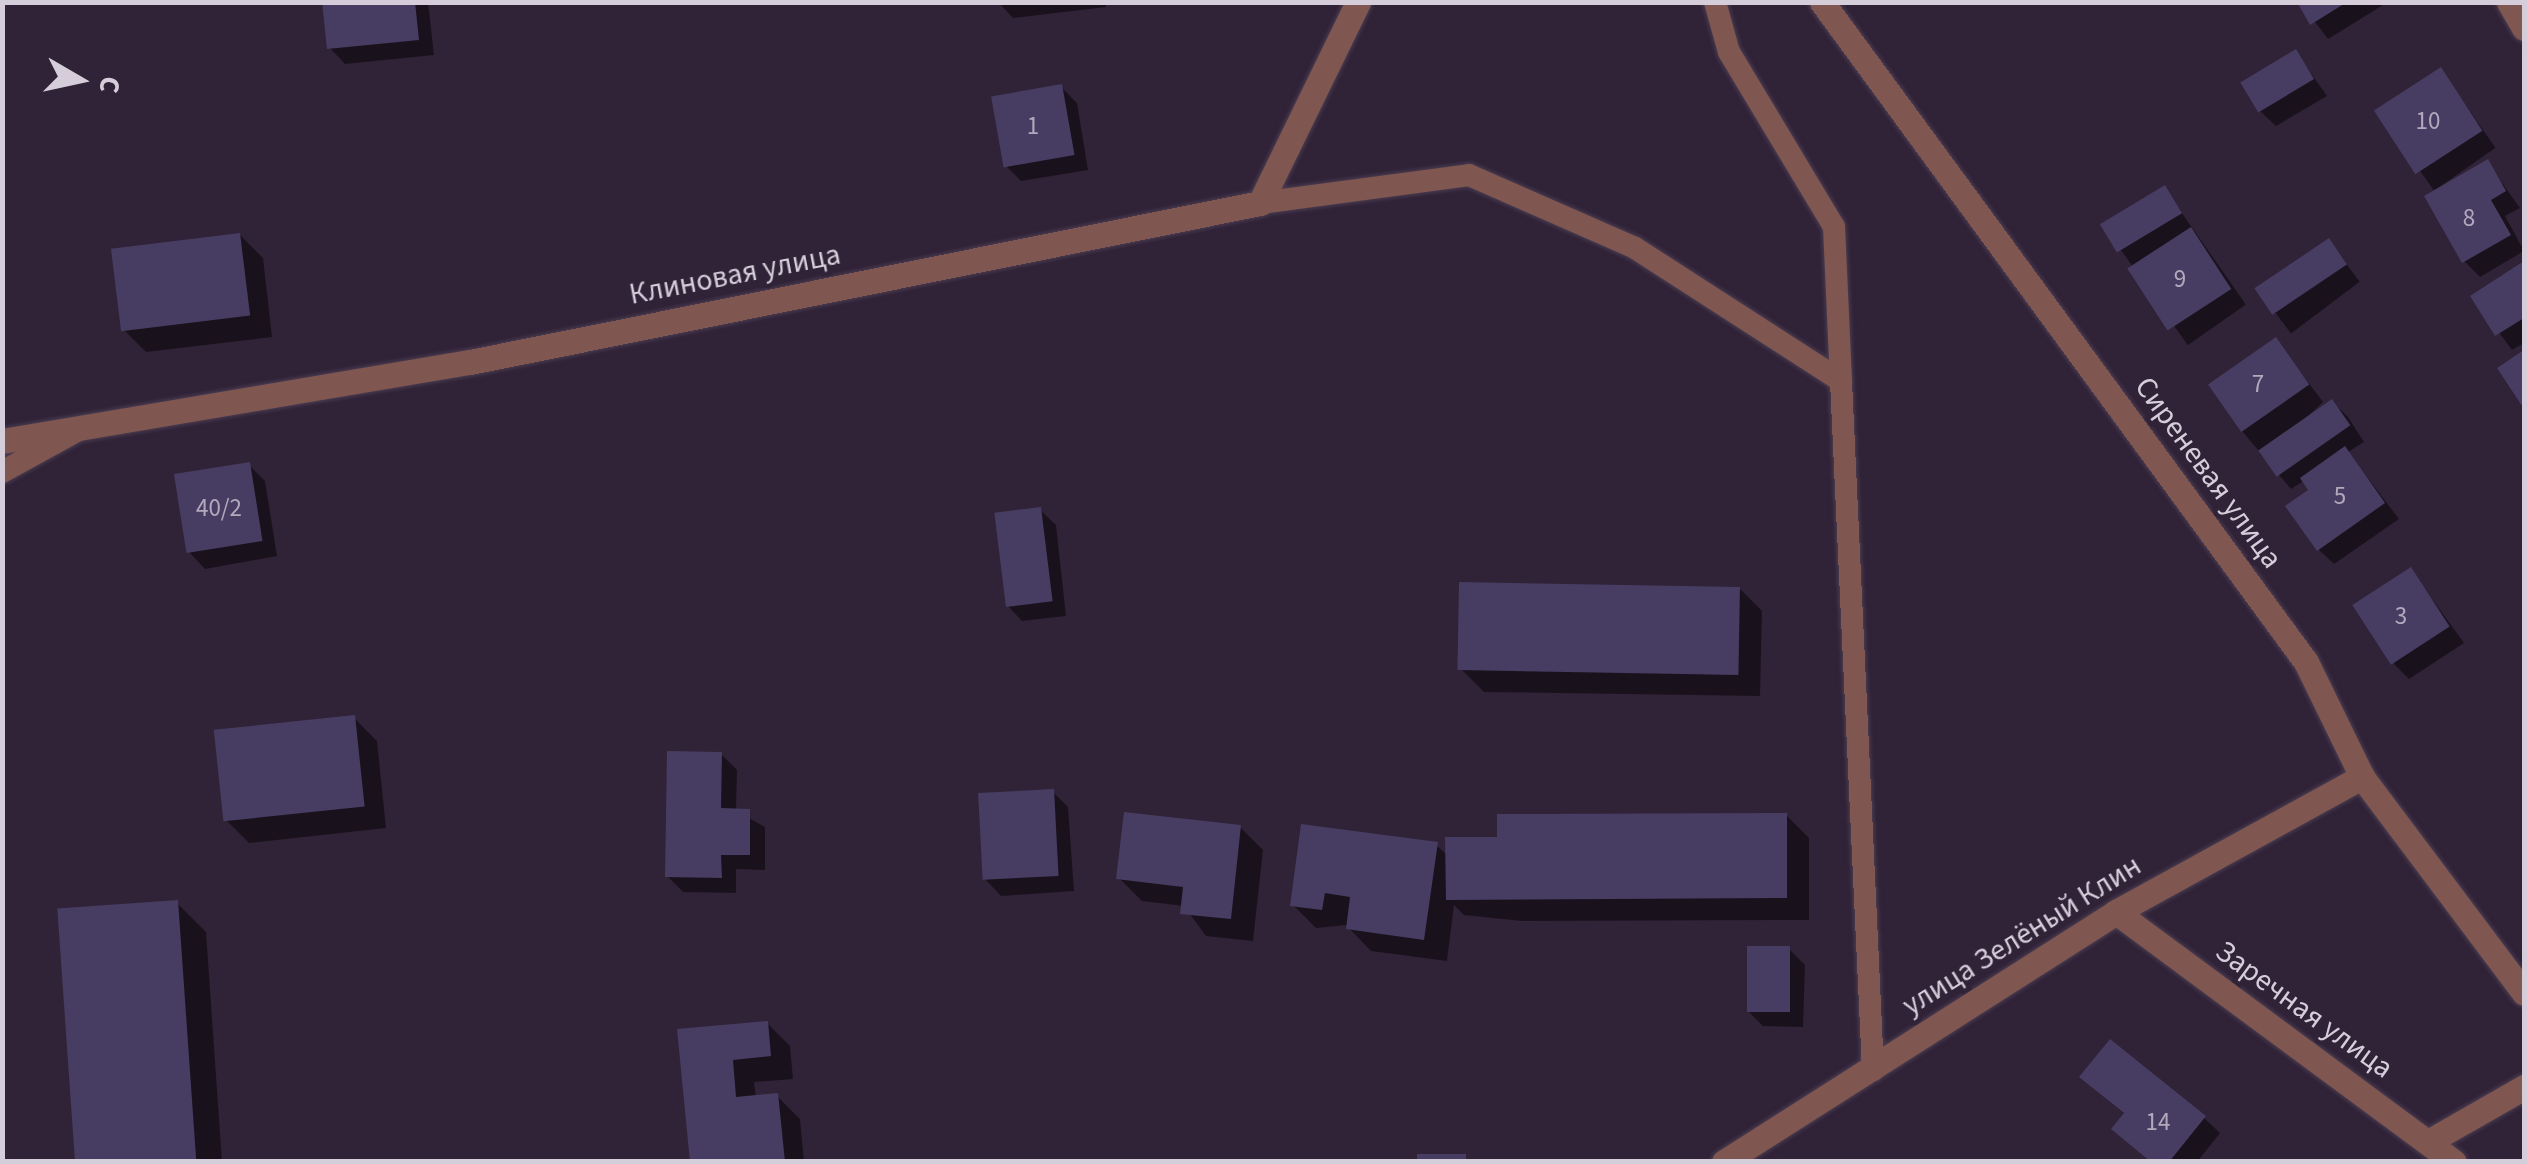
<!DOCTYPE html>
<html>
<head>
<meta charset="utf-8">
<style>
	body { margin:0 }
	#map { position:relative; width:2527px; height:1164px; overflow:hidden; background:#302237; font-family:"Source Sans 3",sans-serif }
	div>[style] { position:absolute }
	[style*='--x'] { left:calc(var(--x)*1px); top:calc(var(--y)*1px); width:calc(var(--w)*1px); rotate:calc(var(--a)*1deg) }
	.shadow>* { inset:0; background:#0007; transform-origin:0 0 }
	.building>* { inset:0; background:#473d62; transform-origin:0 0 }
	.roads { filter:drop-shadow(0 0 2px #4b3d51) drop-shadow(0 0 2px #4b3d51) }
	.service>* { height:22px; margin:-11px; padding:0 11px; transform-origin:11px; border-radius:11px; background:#7f5750 }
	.minor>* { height:25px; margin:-12.5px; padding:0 12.5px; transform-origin:12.5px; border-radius:12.5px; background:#7f5750 }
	span { translate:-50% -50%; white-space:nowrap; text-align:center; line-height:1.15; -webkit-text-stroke:9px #302237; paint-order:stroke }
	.number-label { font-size:25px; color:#b2a9bd }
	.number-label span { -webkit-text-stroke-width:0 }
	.street-label { font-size:30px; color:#d6cddb }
	.frame { position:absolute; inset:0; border:5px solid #d6cddb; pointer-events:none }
	.north { position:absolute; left:30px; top:30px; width:100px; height:100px; -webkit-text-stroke:8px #302237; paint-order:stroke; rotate:99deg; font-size:28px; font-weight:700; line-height:40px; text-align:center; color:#d6cddb }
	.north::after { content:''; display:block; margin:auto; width:35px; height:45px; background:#d6cddb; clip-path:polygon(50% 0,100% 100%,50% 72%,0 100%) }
</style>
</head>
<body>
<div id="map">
	<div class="shadow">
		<div style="clip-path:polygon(325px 2px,428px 2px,434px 55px,345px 64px,330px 48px)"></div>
		<div style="clip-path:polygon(998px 2px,1106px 2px,1106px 7px,1013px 18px)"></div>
		<div style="clip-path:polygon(2300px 2px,2388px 2px,2328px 39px)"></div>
		<div style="clip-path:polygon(2296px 52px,2327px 96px,2276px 126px,2260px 111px)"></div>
		<div style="left:2441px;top:70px;width:95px;height:75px;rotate:55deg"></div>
		<div style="clip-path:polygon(1061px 87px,1077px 103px,1088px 170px,1021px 181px,1006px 166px)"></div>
		<div style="clip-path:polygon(2487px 162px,2520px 208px,2505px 216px,2524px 251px,2480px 277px,2464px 261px)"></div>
		<div style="left:2165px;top:189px;width:141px;height:71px;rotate:55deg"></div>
		<div style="clip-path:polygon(240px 235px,263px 258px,272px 337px,146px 352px,123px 329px)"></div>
		<div style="left:2329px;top:241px;width:51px;height:86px;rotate:53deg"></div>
		<div style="clip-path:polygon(2524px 264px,2524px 343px,2512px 350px,2473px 297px)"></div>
		<div style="clip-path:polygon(2276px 340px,2323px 402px,2303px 421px,2332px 402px,2348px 417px,2364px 442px,2348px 452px,2399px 519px,2334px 564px,2318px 549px,2312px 490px,2305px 480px,2291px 489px,2242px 431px)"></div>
		<div style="clip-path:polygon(249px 465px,265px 481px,277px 556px,205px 569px,190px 553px)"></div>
		<div style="clip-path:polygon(1040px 510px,1056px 525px,1066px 616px,1022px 621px,1007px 605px)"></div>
		<div style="clip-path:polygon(2411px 570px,2464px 643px,2409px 679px,2394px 664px)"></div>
		<div style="clip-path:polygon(1739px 588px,1762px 611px,1760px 696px,1484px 692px,1461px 669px)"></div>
		<div style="clip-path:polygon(354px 718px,377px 741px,386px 828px,249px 843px,226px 820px)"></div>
		<div style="clip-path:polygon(721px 754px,737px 770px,736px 811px,765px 827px,765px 870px,736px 869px,736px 893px,683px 892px,667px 876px)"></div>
		<div style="clip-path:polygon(1053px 792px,1068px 807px,1074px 891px,1001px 896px,986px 880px)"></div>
		<div style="clip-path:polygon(1786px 815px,1809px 838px,1809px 920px,1522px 921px,1464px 915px,1454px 905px,1447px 961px,1371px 951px,1346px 925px,1316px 928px,1293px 905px,1436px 845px,1448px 856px,1499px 840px)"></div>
		<div style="clip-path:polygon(1240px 827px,1263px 850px,1253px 941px,1206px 936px,1184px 906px,1142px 901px,1119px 878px)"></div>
		<div style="clip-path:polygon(177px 903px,206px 932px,222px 1162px,78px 1162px)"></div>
		<div style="clip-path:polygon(1789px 949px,1805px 965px,1803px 1027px,1763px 1026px,1748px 1011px)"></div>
		<div style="clip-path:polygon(767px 1023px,790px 1046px,793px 1079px,754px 1082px,756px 1098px,777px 1096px,800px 1119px,804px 1162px,692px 1162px,680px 1031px)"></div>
		<div style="clip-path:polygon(2098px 1092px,2204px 1118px,2220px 1133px,2197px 1162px,2151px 1162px,2114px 1129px,2126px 1115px)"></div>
	</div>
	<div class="building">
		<div style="clip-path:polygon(322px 2px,415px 2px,419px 40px,327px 49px)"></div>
		<div style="clip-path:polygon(2297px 2px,2347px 2px,2310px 25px)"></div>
		<div style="left:2296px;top:49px;width:35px;height:65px;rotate:59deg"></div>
		<div style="left:2441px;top:67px;width:76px;height:80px;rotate:57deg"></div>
		<div style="left:1062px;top:84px;width:72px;height:72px;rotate:80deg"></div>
		<div style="clip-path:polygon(2488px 159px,2506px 191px,2491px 200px,2511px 235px,2462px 263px,2424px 196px)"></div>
		<div style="left:2165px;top:185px;width:33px;height:76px;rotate:59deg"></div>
		<div style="left:2191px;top:227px;width:74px;height:76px;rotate:57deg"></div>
		<div style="left:240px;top:233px;width:83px;height:130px;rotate:83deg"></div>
		<div style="left:2329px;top:238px;width:32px;height:90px;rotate:56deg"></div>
		<div style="clip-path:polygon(2524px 261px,2524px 318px,2495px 336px,2470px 296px)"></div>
		<div style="left:2276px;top:337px;width:58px;height:83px;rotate:55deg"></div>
		<div style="clip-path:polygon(2524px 350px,2524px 409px,2497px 368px)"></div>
		<div style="left:2332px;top:399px;width:32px;height:90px;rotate:55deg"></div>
		<div style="clip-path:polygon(2345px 446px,2385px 503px,2317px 551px,2285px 506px,2308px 490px,2300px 478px)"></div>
		<div style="left:250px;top:462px;width:80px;height:77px;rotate:81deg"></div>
		<div style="left:1041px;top:507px;width:95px;height:47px;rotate:83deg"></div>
		<div style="left:2411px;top:567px;width:71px;height:70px;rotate:57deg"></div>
		<div style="left:1459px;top:582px;width:281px;height:88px;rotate:1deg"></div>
		<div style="left:355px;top:715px;width:92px;height:142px;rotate:84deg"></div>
		<div style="clip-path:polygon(667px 751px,722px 752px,721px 808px,750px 809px,750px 855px,721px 855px,722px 878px,665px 877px)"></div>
		<div style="left:1054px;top:789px;width:87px;height:76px;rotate:87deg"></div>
		<div style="clip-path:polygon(1124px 812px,1241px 825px,1231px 919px,1180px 914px,1183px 887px,1116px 879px)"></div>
		<div style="clip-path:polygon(1787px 813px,1787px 898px,1446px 900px,1445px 837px,1497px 837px,1497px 814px)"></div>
		<div style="clip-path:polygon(1301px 824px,1438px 842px,1424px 940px,1346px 929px,1350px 897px,1325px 893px,1322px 910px,1290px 906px)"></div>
		<div style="left:178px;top:900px;width:263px;height:121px;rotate:86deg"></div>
		<div style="left:1747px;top:946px;width:43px;height:66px"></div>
		<div style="clip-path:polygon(768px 1021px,771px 1056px,733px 1060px,736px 1097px,778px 1093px,785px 1162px,690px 1162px,677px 1029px)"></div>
		<div style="clip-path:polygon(2110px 1039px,2206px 1116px,2169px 1162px,2151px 1162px,2111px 1129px,2124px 1113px,2079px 1077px)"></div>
		<div style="left:1466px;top:1154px;width:8px;height:49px;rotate:90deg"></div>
	</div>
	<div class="roads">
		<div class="service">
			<div style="--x:1715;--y:2;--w:52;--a:74.4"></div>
			<div style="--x:1729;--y:52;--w:204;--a:59"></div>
			<div style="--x:1834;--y:227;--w:154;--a:87.4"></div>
			<div style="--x:1260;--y:203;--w:211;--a:-7.6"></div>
			<div style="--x:1469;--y:175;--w:181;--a:23.7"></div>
			<div style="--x:1635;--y:248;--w:245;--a:32.8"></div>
			<div style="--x:1841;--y:381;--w:690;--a:87.34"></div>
			<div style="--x:2;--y:472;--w:85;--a:-28.7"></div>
		</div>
		<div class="minor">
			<div style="--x:1822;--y:2;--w:818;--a:53.75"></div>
			<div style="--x:2306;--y:662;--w:128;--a:64"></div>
			<div style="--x:2362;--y:777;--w:270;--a:53.1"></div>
			<div style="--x:2509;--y:2;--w:30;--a:60"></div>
			<div style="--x:2;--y:441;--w:475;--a:-9.6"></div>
			<div style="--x:470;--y:362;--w:806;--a:-11.38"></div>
			<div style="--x:1260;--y:203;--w:224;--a:-64"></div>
			<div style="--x:2116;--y:912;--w:420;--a:36.5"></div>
			<div style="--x:2428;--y:1142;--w:111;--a:-29.8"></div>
			<div style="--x:1724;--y:1162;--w:465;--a:-32.5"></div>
			<div style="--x:2116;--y:912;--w:281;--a:-28.8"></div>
		</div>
	</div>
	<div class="number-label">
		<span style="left:2428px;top:121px">10</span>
		<span style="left:1033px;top:126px">1</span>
		<span style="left:2469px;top:218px">8</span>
		<span style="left:2180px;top:279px">9</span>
		<span style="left:2258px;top:384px">7</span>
		<span style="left:2340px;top:496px">5</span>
		<span style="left:219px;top:508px">40/2</span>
		<span style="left:2401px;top:616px">3</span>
		<span style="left:2158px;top:1122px">14</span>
	</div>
	<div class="street-label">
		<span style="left:735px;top:275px;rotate:-11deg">Клиновая улица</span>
		<span style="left:2208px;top:473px;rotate:54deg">Сиреневая улица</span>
		<span style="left:2022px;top:936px;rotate:-32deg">улица Зелёный Клин</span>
		<span style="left:2304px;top:1010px;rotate:36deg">Заречная улица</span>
	</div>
	<div class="frame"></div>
	<div class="north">С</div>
</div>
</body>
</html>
